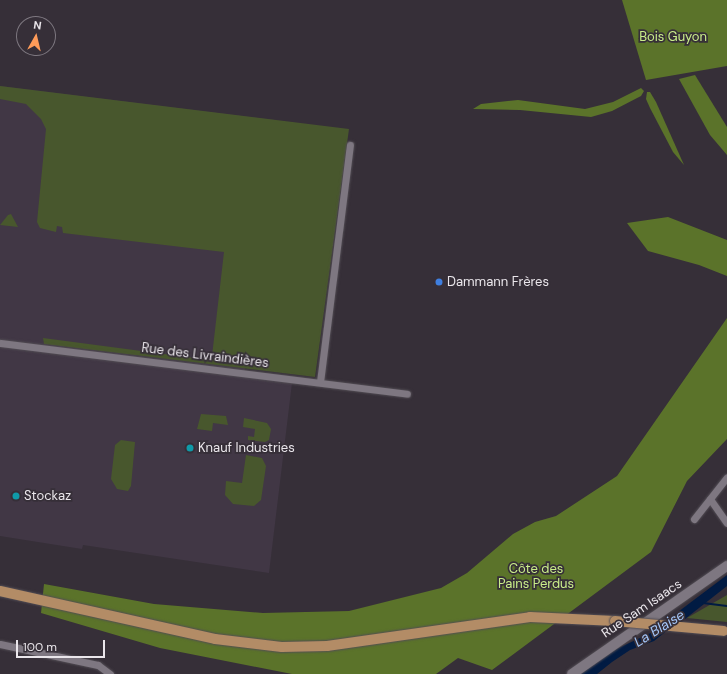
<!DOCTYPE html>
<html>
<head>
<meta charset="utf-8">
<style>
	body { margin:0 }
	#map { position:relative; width:727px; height:674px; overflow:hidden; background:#362f38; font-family:"DM Sans",sans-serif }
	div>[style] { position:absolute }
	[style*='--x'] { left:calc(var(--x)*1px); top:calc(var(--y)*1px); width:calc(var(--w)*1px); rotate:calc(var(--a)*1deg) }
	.built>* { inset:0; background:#413745 }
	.green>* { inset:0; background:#48572d }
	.forest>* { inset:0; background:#5b732a }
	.water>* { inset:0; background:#011b43 }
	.stream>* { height:2px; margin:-1px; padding:0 1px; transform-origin:1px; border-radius:1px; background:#011b43 }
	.roads { filter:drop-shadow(0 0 1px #524d54) drop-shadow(0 0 1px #524d54) }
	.street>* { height:7px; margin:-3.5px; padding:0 3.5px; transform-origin:3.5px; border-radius:3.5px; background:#7e7781 }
	.secondary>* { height:10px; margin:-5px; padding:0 5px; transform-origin:5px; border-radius:5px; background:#7e7781 }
	.primary>* { height:10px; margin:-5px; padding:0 5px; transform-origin:5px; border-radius:5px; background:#b38c66 }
	.bridges { filter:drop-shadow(0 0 1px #524d54) drop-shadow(0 0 1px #524d54) }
	.primary-bridge>* { height:10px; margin:-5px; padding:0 5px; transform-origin:5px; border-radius:5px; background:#b38c66 }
	.dots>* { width:11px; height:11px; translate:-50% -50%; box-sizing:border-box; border:2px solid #362f38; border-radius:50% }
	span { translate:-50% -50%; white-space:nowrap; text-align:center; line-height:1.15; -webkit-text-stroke:3.5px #362f38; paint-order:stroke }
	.park-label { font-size:13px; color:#caee8a }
	.poi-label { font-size:13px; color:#eae6eb }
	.left { translate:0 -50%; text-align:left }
	.street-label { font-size:13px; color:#eae6eb }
	.water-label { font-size:14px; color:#a4c6f8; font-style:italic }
	.north { position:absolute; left:16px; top:16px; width:40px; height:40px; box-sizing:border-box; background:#362f38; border:1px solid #7e7880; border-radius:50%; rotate:8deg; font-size:11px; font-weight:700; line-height:16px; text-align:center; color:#eae6eb }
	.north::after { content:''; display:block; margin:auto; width:14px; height:18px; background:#fe9b59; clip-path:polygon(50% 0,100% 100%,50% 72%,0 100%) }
	.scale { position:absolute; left:16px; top:640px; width:89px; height:18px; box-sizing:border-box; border:2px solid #eae6eb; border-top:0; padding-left:5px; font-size:12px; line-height:14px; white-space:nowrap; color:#eae6eb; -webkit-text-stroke:3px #362f38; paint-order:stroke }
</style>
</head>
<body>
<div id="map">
	<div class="built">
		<div style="clip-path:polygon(0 86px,275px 120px,244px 376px,292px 383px,269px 573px,83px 545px,82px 549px,0 536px)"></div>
	</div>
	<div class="green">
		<div style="clip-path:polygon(0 86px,349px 129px,315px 377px,44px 344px,43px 338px,202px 359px,212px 356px,224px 252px,63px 233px,62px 227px,57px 226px,56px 232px,40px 228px,37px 222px,46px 129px,41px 119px,26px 104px,0 99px)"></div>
		<div style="clip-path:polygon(11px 214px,18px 227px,0 225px,8px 215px)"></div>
		<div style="clip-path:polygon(201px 414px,226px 416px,228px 425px,213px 423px,212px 431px,197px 429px)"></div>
		<div style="clip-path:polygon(244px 418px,267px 423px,271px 429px,269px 440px,265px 442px,248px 440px,248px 436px,254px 437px,255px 429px,243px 427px)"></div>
		<div style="clip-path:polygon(121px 440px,135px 442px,131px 486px,128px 491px,117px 489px,111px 479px,115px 445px)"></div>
		<div style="clip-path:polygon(246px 455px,262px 458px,266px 466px,261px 500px,254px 506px,233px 504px,225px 495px,226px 481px,242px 483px)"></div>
		<div style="clip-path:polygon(727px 595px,727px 622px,687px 618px)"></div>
	</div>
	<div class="forest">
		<div style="clip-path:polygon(622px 0,727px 0,727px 66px,646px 80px)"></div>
		<div style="clip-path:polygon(695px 75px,727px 127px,727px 155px,710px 135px,679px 79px)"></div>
		<div style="clip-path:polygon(641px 88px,644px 91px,641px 96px,612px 111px,591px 117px,520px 110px,473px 109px,481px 104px,518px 100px,585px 109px,613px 102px)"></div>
		<div style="clip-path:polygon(647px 92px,650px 92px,656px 102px,684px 165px,673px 152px,650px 108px,646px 99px)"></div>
		<div style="clip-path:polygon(668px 217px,727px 240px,727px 276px,699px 265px,648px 251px,627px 223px)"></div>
		<div style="clip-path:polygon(727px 318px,727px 439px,687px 481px,651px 552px,492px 670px,458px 658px,436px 674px,292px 674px,160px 648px,41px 613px,44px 584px,154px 604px,263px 613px,349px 611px,441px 588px,467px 573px,513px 534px,535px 522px,556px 516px,617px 476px)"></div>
	</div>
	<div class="water">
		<div style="clip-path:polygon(727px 575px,727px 586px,685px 619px,670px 618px)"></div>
		<div style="clip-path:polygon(669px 629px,654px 641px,630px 650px,612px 662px,597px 674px,581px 674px,610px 652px,657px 630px)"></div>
	</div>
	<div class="stream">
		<div style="--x:703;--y:603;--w:24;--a:7"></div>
	</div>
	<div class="roads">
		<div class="street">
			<div style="--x:0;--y:343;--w:410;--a:7.1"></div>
			<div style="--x:320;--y:382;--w:239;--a:-82.8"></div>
			<div style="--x:710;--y:499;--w:29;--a:55"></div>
			<div style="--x:694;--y:519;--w:53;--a:-51.8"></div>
			<div style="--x:0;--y:644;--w:100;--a:12.1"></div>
			<div style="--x:98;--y:665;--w:15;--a:37"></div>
		</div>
		<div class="secondary">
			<div style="--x:572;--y:674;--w:189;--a:-34.9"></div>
		</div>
		<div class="primary">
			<div style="--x:0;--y:591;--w:220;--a:12.6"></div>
			<div style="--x:215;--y:639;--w:67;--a:6.8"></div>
			<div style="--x:282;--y:647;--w:45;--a:-1.3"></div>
			<div style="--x:327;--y:646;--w:205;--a:-8.1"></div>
			<div style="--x:530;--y:617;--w:85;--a:2.7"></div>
		</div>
	</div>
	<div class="bridges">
		<div class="primary-bridge">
			<div style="--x:615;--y:621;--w:109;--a:5.2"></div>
		</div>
	</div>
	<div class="dots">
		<div style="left:439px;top:282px;background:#3f7fe0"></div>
		<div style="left:190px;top:448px;background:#0f9aa8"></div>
		<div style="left:16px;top:496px;background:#0f9aa8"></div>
	</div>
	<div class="park-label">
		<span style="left:673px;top:37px">Bois Guyon</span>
		<span style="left:536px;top:577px">Côte des<br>Pains Perdus</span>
	</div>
	<div class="poi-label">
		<span class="left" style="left:447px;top:282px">Dammann Frères</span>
		<span class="left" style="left:198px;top:448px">Knauf Industries</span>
		<span class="left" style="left:24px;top:496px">Stockaz</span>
	</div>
	<div class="street-label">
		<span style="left:205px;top:356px;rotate:7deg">Rue des Livraindières</span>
		<span style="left:642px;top:609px;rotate:-34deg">Rue Sam Isaacs</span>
	</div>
	<div class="water-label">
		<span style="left:659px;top:628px;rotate:-32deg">La Blaise</span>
	</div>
	<div class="north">N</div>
	<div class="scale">100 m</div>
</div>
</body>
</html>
